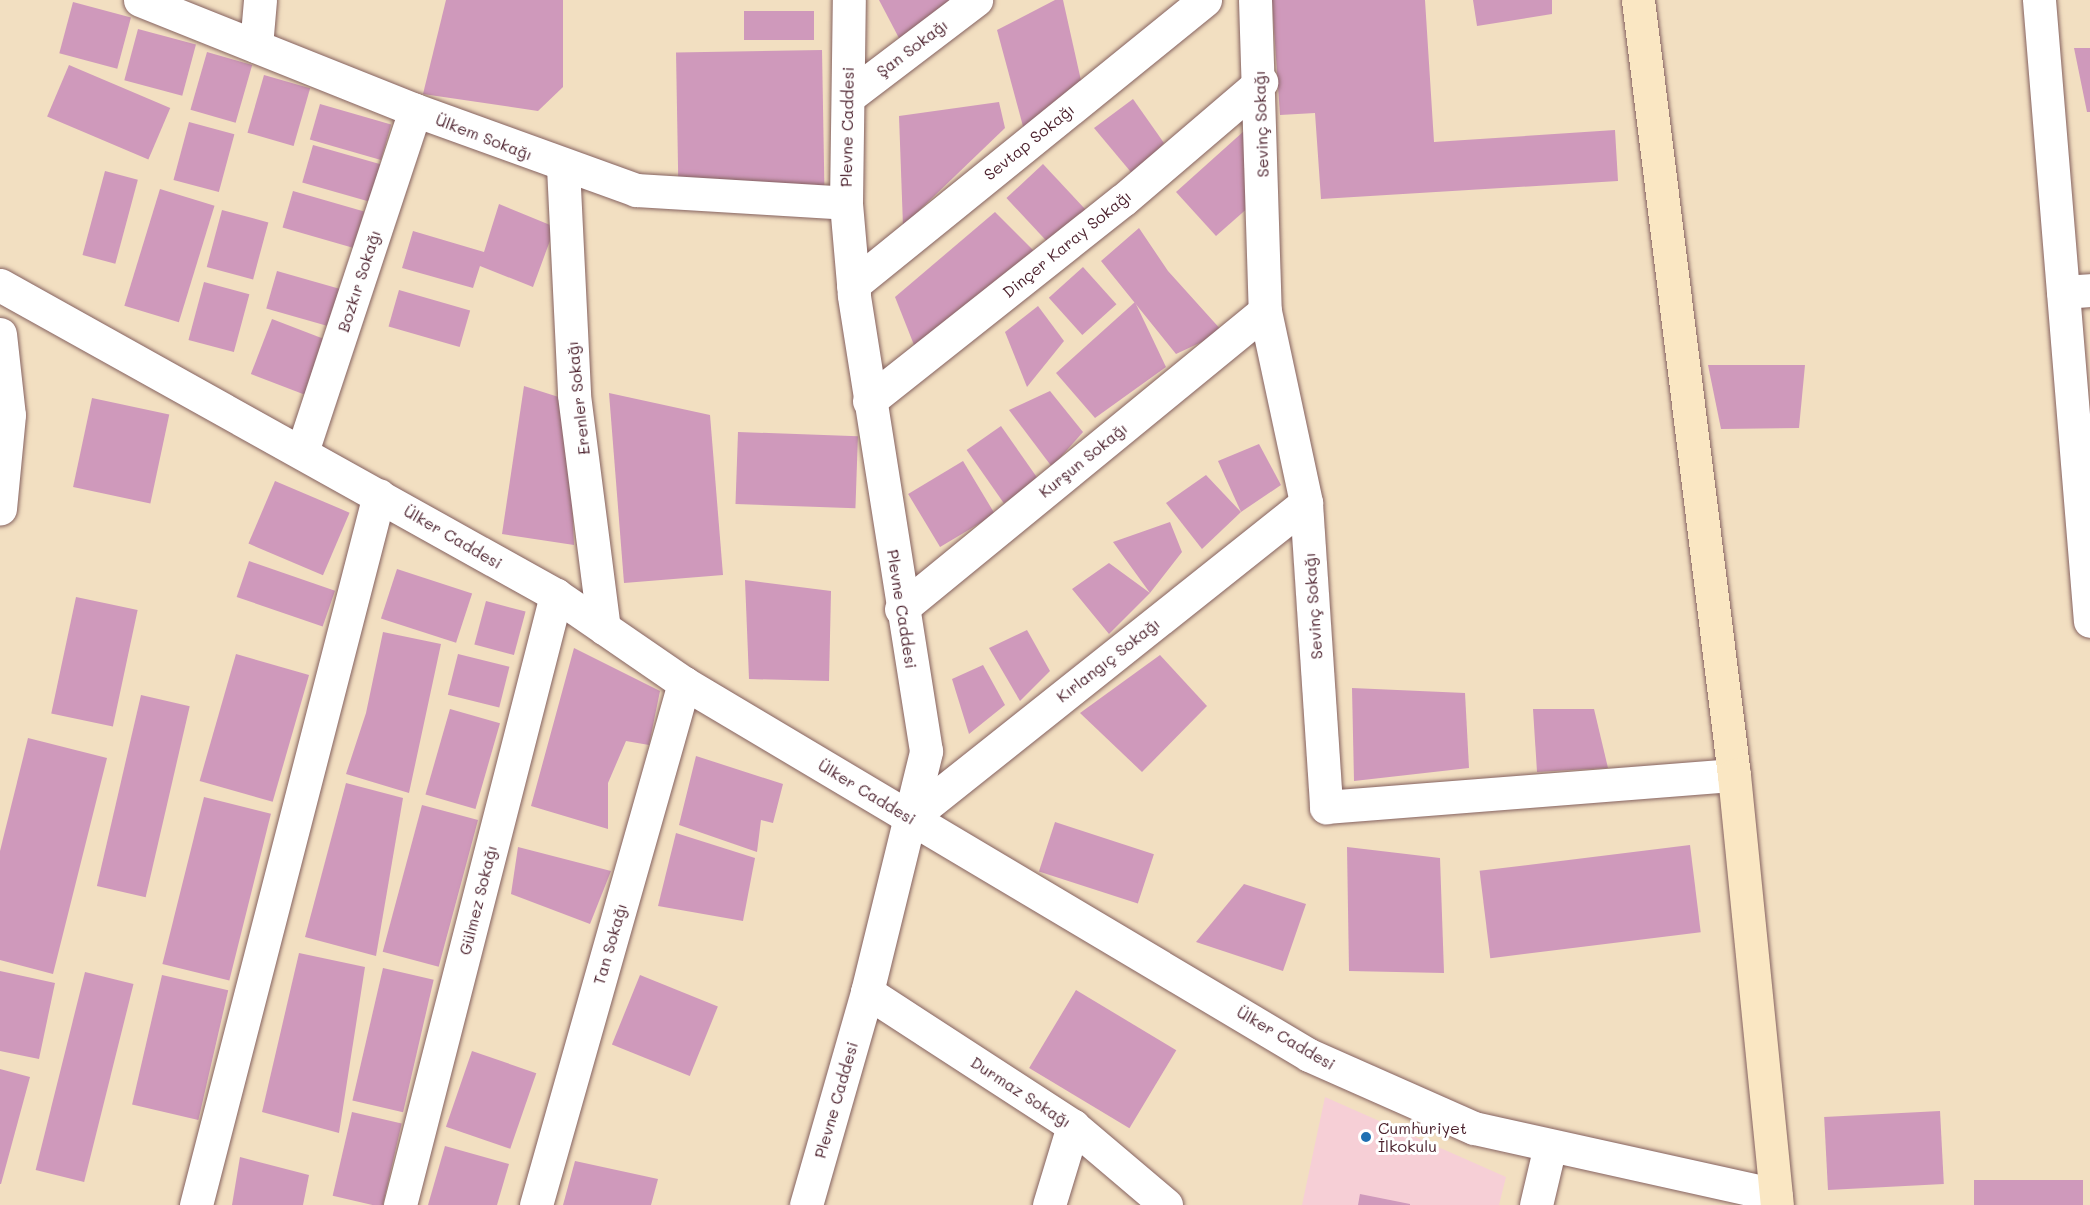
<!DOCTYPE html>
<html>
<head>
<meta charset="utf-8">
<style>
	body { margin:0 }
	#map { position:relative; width:2090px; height:1205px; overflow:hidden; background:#f2dfc1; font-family:Mali,sans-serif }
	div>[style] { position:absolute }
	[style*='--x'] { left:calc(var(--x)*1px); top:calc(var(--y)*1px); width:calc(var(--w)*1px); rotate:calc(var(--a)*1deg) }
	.built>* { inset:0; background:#f6cfd6 }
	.building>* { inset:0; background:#cf99bb; transform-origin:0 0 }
	.roads { filter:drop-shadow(0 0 2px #856260) drop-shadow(0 0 2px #856260) }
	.street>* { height:33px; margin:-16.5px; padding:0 16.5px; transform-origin:16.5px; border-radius:16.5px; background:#fff }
	.secondary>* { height:33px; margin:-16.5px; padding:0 16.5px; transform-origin:16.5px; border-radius:16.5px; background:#fae7c3 }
	.dots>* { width:16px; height:16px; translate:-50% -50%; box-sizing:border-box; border:3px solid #fff; border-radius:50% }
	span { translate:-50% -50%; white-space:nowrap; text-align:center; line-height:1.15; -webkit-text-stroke:6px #fff; paint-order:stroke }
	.street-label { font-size:16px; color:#4a1f2b }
	.poi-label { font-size:16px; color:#4a1f2b }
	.left { translate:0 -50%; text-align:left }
</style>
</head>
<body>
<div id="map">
	<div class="built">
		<div style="clip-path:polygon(1325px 1097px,1506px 1177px,1499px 1205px,1302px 1205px)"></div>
	</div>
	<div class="building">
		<div style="clip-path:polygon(446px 0,563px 0,563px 87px,538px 111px,423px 94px)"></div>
		<div style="clip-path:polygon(879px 0,950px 0,900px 40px)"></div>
		<div style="clip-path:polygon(1055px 0,1063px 0,1082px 85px,1024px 130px,997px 30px)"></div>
		<div style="clip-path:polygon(1272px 0,1425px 0,1434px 142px,1615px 130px,1618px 181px,1321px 199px,1315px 113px,1280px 115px)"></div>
		<div style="clip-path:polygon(1473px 0,1552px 0,1552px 14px,1477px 26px)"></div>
		<div style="left:73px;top:2px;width:60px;height:53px;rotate:15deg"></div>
		<div style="left:814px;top:11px;width:29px;height:70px;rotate:90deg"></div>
		<div style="left:138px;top:29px;width:60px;height:53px;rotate:15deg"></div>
		<div style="clip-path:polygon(2074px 48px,2090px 48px,2090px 112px,2087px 112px)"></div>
		<div style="left:822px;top:50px;width:137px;height:146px;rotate:89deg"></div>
		<div style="left:207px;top:52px;width:47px;height:60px;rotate:16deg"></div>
		<div style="left:69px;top:65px;width:110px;height:56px;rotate:23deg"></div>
		<div style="left:264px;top:75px;width:48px;height:60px;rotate:16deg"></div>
		<div style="clip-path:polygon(1133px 99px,1164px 143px,1135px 177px,1094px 128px)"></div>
		<div style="clip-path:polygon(999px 102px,1005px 128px,903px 226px,899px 116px)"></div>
		<div style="left:320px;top:104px;width:74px;height:37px;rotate:16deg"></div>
		<div style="left:189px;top:122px;width:47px;height:60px;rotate:15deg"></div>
		<div style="clip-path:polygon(1244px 131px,1250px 206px,1216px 236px,1176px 192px)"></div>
		<div style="left:313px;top:145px;width:73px;height:39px;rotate:16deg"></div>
		<div style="left:1043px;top:164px;width:66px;height:50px;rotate:47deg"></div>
		<div style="left:105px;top:171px;width:34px;height:87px;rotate:15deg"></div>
		<div style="left:160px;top:189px;width:57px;height:122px;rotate:17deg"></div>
		<div style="left:293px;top:191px;width:74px;height:38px;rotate:16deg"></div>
		<div style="clip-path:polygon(499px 204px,555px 227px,533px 287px,480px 266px,473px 288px,402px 268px,413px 231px,484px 252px)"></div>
		<div style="left:222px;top:210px;width:48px;height:59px;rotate:15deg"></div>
		<div style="clip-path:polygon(995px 212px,1038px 255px,918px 355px,895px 297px)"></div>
		<div style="clip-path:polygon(1139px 228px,1168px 271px,1223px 332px,1176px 354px,1101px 261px)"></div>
		<div style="left:1083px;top:267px;width:50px;height:46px;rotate:48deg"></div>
		<div style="left:277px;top:271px;width:73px;height:39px;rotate:16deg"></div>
		<div style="left:204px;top:282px;width:47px;height:60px;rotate:15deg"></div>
		<div style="left:399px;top:290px;width:74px;height:38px;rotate:16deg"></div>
		<div style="clip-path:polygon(1135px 302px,1166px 367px,1095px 418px,1056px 373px)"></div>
		<div style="clip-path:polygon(1038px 306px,1064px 341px,1027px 387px,1005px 332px)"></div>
		<div style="left:272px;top:319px;width:60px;height:59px;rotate:21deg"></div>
		<div style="clip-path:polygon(1708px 365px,1805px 365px,1799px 428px,1721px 429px)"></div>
		<div style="clip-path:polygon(524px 386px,568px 400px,574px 545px,502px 534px)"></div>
		<div style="clip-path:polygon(1050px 391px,1083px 432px,1052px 467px,1009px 410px)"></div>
		<div style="clip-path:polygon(609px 393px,710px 415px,723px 575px,624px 583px)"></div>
		<div style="left:92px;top:398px;width:79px;height:91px;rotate:12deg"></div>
		<div style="left:1001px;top:426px;width:65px;height:42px;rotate:55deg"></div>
		<div style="left:738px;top:432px;width:120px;height:72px;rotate:2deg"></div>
		<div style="clip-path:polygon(1259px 444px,1281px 485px,1241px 512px,1218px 461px)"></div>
		<div style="left:963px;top:461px;width:62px;height:64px;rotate:59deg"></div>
		<div style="clip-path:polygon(1206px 475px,1241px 512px,1202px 549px,1166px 503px)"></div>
		<div style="left:275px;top:481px;width:81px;height:68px;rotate:23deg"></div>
		<div style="clip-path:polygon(1170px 522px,1182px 552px,1150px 593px,1109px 634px,1072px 589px,1109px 563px,1150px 593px,1113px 542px)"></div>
		<div style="left:249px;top:561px;width:91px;height:38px;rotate:19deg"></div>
		<div style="left:397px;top:569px;width:79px;height:52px;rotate:18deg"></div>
		<div style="clip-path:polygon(745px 580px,831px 591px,829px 681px,749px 679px)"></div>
		<div style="left:76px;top:597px;width:63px;height:119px;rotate:12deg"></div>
		<div style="left:486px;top:601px;width:41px;height:45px;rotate:15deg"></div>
		<div style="clip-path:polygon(1027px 630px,1050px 671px,1020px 701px,989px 648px)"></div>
		<div style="clip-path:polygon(383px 632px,441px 644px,409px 793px,346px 774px,366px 713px)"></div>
		<div style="clip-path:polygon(574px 648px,660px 691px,649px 745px,626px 741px,608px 783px,608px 829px,531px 806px)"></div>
		<div style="left:236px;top:654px;width:76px;height:132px;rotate:16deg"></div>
		<div style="left:458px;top:654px;width:53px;height:42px;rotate:14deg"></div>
		<div style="clip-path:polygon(1160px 655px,1207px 706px,1142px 772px,1080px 713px)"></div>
		<div style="clip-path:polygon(983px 665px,1005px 705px,969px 734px,952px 679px)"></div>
		<div style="clip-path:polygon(1352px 688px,1465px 693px,1469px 768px,1354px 781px)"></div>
		<div style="left:141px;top:695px;width:50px;height:196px;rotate:13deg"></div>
		<div style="left:450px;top:709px;width:52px;height:89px;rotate:16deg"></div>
		<div style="clip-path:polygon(1533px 709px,1594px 709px,1608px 768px,1537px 772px)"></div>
		<div style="clip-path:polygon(28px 738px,107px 758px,53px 974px,0 960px,0 851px)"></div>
		<div style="clip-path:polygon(696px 756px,783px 784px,773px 823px,761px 820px,757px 852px,679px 825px)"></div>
		<div style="clip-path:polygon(346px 783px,403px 798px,376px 956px,305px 937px)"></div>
		<div style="left:204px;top:797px;width:69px;height:172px;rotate:14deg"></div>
		<div style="left:422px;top:805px;width:58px;height:152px;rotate:15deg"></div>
		<div style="left:1055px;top:822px;width:104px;height:52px;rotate:18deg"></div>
		<div style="clip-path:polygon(676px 833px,755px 858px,743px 921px,658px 906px)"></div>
		<div style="left:1690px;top:845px;width:88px;height:212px;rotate:83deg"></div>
		<div style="clip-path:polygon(518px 847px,611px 871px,590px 924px,511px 894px)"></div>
		<div style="clip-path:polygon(1347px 847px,1440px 858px,1444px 973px,1349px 971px)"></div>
		<div style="clip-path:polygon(1244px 884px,1306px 904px,1283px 971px,1196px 942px)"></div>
		<div style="clip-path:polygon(299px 953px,365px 967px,339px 1133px,262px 1112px)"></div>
		<div style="left:383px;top:968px;width:52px;height:136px;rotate:13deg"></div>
		<div style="clip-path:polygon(0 971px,55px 983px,39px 1059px,0 1051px)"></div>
		<div style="left:85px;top:972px;width:50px;height:204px;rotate:14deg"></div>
		<div style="left:162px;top:975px;width:68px;height:133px;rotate:13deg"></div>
		<div style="left:640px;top:975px;width:84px;height:75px;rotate:22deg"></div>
		<div style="left:1076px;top:990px;width:117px;height:91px;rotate:31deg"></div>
		<div style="left:472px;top:1051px;width:68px;height:80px;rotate:19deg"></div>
		<div style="clip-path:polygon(0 1069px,30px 1077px,1px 1184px,0 1184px)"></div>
		<div style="left:1940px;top:1111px;width:73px;height:116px;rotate:87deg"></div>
		<div style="left:352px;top:1112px;width:51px;height:86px;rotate:13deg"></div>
		<div style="clip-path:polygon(445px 1146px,509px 1164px,497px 1205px,428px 1205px)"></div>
		<div style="clip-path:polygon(240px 1157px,309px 1175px,303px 1205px,232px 1205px)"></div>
		<div style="clip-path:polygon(575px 1161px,658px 1179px,651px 1205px,563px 1205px)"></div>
		<div style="left:2083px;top:1180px;width:25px;height:109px;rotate:90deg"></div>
		<div style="clip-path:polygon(1360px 1194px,1410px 1204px,1410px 1205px,1358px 1205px)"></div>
	</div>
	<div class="roads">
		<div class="street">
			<div style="--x:140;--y:0;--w:296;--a:21.8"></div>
			<div style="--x:415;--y:110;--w:235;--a:19.9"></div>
			<div style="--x:636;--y:190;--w:210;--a:3.5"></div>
			<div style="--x:1255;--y:0;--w:311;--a:88.2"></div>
			<div style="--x:1265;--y:311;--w:196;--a:77.9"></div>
			<div style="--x:1306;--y:503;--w:305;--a:86.2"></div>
			<div style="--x:1326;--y:807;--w:409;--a:-4.5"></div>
			<div style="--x:2039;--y:0;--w:623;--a:85.31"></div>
			<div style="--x:256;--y:46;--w:46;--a:-85"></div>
			<div style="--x:848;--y:97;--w:161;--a:-37.2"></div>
			<div style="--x:563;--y:167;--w:228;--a:87.2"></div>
			<div style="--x:574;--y:395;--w:235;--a:82.7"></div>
			<div style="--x:0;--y:285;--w:637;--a:29.14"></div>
			<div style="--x:556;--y:595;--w:155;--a:34.5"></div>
			<div style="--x:684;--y:683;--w:727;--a:30.76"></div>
			<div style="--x:1309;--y:1055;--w:180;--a:23.9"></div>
			<div style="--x:1474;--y:1128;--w:309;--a:12.5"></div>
			<div style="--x:853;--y:285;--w:453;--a:-39"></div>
			<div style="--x:2063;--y:292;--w:27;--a:-4"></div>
			<div style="--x:0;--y:334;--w:81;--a:83.7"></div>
			<div style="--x:9;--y:415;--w:94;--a:95.5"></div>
			<div style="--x:869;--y:401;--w:324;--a:-38.4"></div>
			<div style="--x:1123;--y:200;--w:182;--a:-40.5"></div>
			<div style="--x:302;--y:452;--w:360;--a:-71.7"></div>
			<div style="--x:901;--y:609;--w:470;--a:-39.3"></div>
			<div style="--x:910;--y:818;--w:506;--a:-38.5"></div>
			<div style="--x:867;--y:992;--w:246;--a:33"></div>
			<div style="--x:1073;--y:1126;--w:122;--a:40.3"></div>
			<div style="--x:196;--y:1205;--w:733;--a:-75.55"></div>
			<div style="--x:400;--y:1205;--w:630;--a:-75.65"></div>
			<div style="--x:536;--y:1205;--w:543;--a:-74.17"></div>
			<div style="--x:806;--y:1205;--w:222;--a:-74"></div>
			<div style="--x:867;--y:992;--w:248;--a:-76.2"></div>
			<div style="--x:926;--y:751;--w:462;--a:-99"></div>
			<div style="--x:854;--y:295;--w:92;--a:-95"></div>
			<div style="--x:846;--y:203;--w:203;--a:-89.2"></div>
			<div style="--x:1049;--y:1205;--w:83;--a:-73.1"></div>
			<div style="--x:1536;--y:1205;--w:61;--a:-76.7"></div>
		</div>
		<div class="secondary">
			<div style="--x:1638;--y:0;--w:781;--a:82.94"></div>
			<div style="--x:1734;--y:775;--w:432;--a:84.3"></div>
		</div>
	</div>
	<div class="dots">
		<div style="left:1366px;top:1137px;background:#1f6fb2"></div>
	</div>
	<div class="street-label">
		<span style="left:912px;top:48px;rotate:-37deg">Şan Sokağı</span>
		<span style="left:1261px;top:124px;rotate:-92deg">Sevinç Sokağı</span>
		<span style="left:847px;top:127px;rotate:-89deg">Plevne Caddesi</span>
		<span style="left:484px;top:137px;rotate:21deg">Ülkem Sokağı</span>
		<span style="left:1029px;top:142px;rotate:-39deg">Sevtap Sokağı</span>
		<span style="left:1067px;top:244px;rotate:-39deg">Dinçer Karay Sokağı</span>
		<span style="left:359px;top:281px;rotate:-72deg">Bozkır Sokağı</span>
		<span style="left:578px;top:398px;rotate:-96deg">Erenler Sokağı</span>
		<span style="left:1083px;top:460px;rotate:-39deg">Kurşun Sokağı</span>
		<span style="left:453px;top:537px;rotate:30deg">Ülker Caddesi</span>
		<span style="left:1313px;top:606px;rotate:-94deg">Sevinç Sokağı</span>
		<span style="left:902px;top:609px;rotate:81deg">Plevne Caddesi</span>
		<span style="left:1108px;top:660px;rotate:-38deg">Kırlangıç Sokağı</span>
		<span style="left:867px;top:792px;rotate:31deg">Ülker Caddesi</span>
		<span style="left:478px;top:900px;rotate:-76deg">Gülmez Sokağı</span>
		<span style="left:610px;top:944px;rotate:-74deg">Tan Sokağı</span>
		<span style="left:1286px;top:1038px;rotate:30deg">Ülker Caddesi</span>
		<span style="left:1021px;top:1092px;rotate:33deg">Durmaz Sokağı</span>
		<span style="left:836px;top:1100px;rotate:-74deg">Plevne Caddesi</span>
	</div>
	<div class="poi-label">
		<span class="left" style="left:1378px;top:1137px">Cumhuriyet<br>İlkokulu</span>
	</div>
</div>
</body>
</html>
